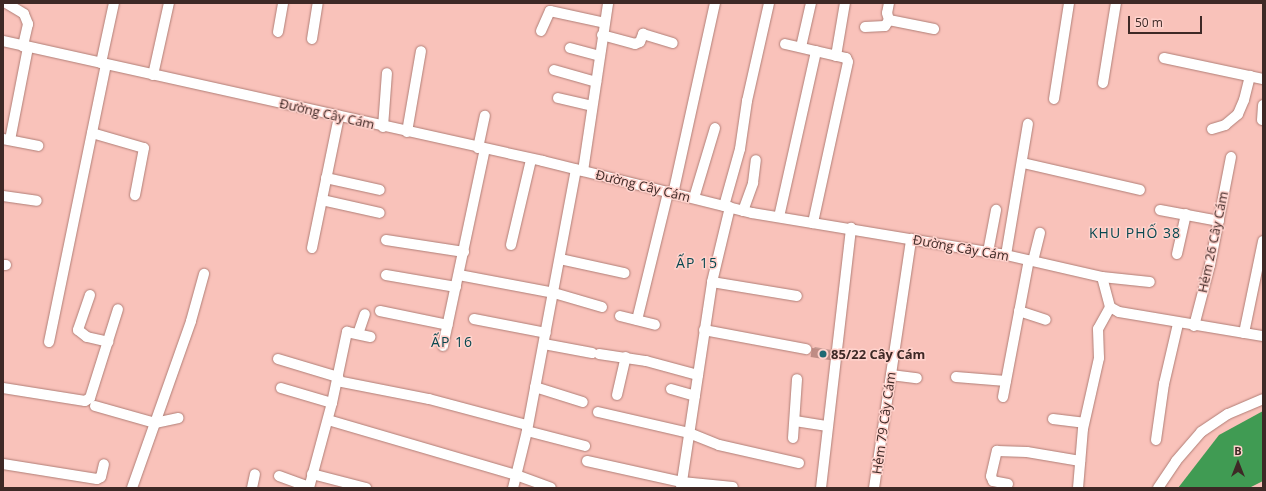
<!DOCTYPE html>
<html>
<head>
<meta charset="utf-8">
<style>
	body { margin:0 }
	#map { position:relative; width:1266px; height:491px; overflow:hidden; background:#f9c2ba; font-family:"Open Sans",sans-serif }
	div>[style] { position:absolute }
	[style*='--x'] { left:calc(var(--x)*1px); top:calc(var(--y)*1px); width:calc(var(--w)*1px); rotate:calc(var(--a)*1deg) }
	.water>* { inset:0; background:#409b53 }
	.shadow>* { inset:0; background:#0003 }
	.building>* { inset:0; background:#bf8c85; transform-origin:0 0 }
	.roads { filter:drop-shadow(0 0 1px #b07e76) drop-shadow(0 0 1px #b07e76) }
	.minor>* { height:10px; margin:-5px; padding:0 5px; transform-origin:5px; border-radius:5px; background:#fff }
	.dots>* { width:11px; height:11px; translate:-50% -50%; box-sizing:border-box; border:2px solid #ffd2cc; border-radius:50% }
	span { translate:-50% -50%; white-space:nowrap; text-align:center; line-height:1.15; -webkit-text-stroke:3px #ffd2cc; paint-order:stroke }
	.street-label { font-size:13px; color:#3e2926 }
	.poi-label { font-size:13px; color:#3e2926; font-weight:700 }
	.left { translate:0 -50%; text-align:left }
	.neighbourhood-label { font-size:14px; color:#07474f; letter-spacing:1px }
	.frame { position:absolute; inset:0; border:4px solid #3e2926; pointer-events:none }
	.north { position:absolute; left:1218px; top:443px; width:40px; height:40px; -webkit-text-stroke:3px #ffd2cc; paint-order:stroke; rotate:0deg; font-size:11px; font-weight:700; line-height:16px; text-align:center; color:#3e2926 }
	.north::after { content:''; display:block; margin:auto; width:14px; height:18px; background:#3e2926; clip-path:polygon(50% 0,100% 100%,50% 72%,0 100%) }
	.scale { position:absolute; left:1128px; top:16px; width:74px; height:18px; box-sizing:border-box; border:2px solid #3e2926; border-top:0; padding-left:5px; font-size:12px; line-height:14px; white-space:nowrap; color:#3e2926; -webkit-text-stroke:3px #ffd2cc; paint-order:stroke }
</style>
</head>
<body>
<div id="map">
	<div class="water">
		<div style="clip-path:polygon(1263px 411px,1263px 481px,1249px 488px,1178px 488px,1219px 435px)"></div>
	</div>
	<div class="shadow">
		<div style="clip-path:polygon(815px 347px,837px 351px,836px 359px,813px 349px)"></div>
	</div>
	<div class="building">
		<div style="left:812px;top:348px;width:24px;height:9px;rotate:9deg"></div>
	</div>
	<div class="roads">
		<div class="minor">
			<div style="--x:6;--y:3;--w:21;--a:31"></div>
			<div style="--x:24;--y:14;--w:11;--a:68"></div>
			<div style="--x:28;--y:24;--w:23;--a:103"></div>
			<div style="--x:889;--y:3;--w:10;--a:101"></div>
			<div style="--x:887;--y:13;--w:7;--a:74"></div>
			<div style="--x:889;--y:20;--w:46;--a:11.3"></div>
			<div style="--x:865;--y:27;--w:20;--a:-3"></div>
			<div style="--x:885;--y:26;--w:7;--a:-56"></div>
			<div style="--x:541;--y:31;--w:22;--a:-66"></div>
			<div style="--x:550;--y:11;--w:56;--a:12.3"></div>
			<div style="--x:278;--y:32;--w:29;--a:-80"></div>
			<div style="--x:602;--y:35;--w:34;--a:15"></div>
			<div style="--x:635;--y:44;--w:5;--a:-22"></div>
			<div style="--x:640;--y:42;--w:9;--a:-69"></div>
			<div style="--x:643;--y:34;--w:31;--a:17"></div>
			<div style="--x:312;--y:39;--w:36;--a:-81"></div>
			<div style="--x:3;--y:41;--w:553;--a:12.53"></div>
			<div style="--x:543;--y:161;--w:215;--a:14"></div>
			<div style="--x:752;--y:213;--w:257;--a:9.4"></div>
			<div style="--x:1006;--y:255;--w:98;--a:12.9"></div>
			<div style="--x:1102;--y:277;--w:31;--a:75"></div>
			<div style="--x:1110;--y:307;--w:10;--a:29"></div>
			<div style="--x:1119;--y:312;--w:146;--a:9.5"></div>
			<div style="--x:785;--y:44;--w:63;--a:12.9"></div>
			<div style="--x:846;--y:58;--w:4;--a:63"></div>
			<div style="--x:848;--y:62;--w:165;--a:102.3"></div>
			<div style="--x:801;--y:47;--w:45;--a:-77.2"></div>
			<div style="--x:570;--y:48;--w:30;--a:15"></div>
			<div style="--x:836;--y:56;--w:54;--a:-80.4"></div>
			<div style="--x:1164;--y:58;--w:101;--a:12"></div>
			<div style="--x:101;--y:63;--w:61;--a:-77.8"></div>
			<div style="--x:554;--y:70;--w:44;--a:15.9"></div>
			<div style="--x:153;--y:75;--w:74;--a:-77.5"></div>
			<div style="--x:1103;--y:83;--w:81;--a:-80.8"></div>
			<div style="--x:558;--y:98;--w:35;--a:13"></div>
			<div style="--x:1054;--y:99;--w:97;--a:-81.1"></div>
			<div style="--x:1262;--y:120;--w:15;--a:-86"></div>
			<div style="--x:383;--y:127;--w:54;--a:-85.8"></div>
			<div style="--x:1212;--y:129;--w:14;--a:-17"></div>
			<div style="--x:1225;--y:125;--w:17;--a:-40"></div>
			<div style="--x:1238;--y:114;--w:15;--a:-67"></div>
			<div style="--x:1244;--y:100;--w:25;--a:-76"></div>
			<div style="--x:407;--y:132;--w:82;--a:-80.2"></div>
			<div style="--x:92;--y:133;--w:54;--a:16.1"></div>
			<div style="--x:144;--y:148;--w:48;--a:100.8"></div>
			<div style="--x:3;--y:139;--w:36;--a:11"></div>
			<div style="--x:10;--y:140;--w:95;--a:-79"></div>
			<div style="--x:478;--y:148;--w:33;--a:-78"></div>
			<div style="--x:1023;--y:163;--w:120;--a:13"></div>
			<div style="--x:583;--y:171;--w:170;--a:-81.5"></div>
			<div style="--x:326;--y:178;--w:55;--a:12.5"></div>
			<div style="--x:673;--y:194;--w:196;--a:-77.6"></div>
			<div style="--x:3;--y:196;--w:34;--a:8"></div>
			<div style="--x:694;--y:198;--w:73;--a:-73.3"></div>
			<div style="--x:322;--y:200;--w:59;--a:12.6"></div>
			<div style="--x:724;--y:206;--w:59;--a:-74.3"></div>
			<div style="--x:740;--y:149;--w:49;--a:-81.7"></div>
			<div style="--x:747;--y:101;--w:100;--a:-77.3"></div>
			<div style="--x:1160;--y:210;--w:60;--a:10.6"></div>
			<div style="--x:743;--y:211;--w:30;--a:-70"></div>
			<div style="--x:753;--y:183;--w:23;--a:-83"></div>
			<div style="--x:779;--y:217;--w:170;--a:-77.4"></div>
			<div style="--x:386;--y:240;--w:79;--a:8.7"></div>
			<div style="--x:511;--y:245;--w:87;--a:-76.8"></div>
			<div style="--x:312;--y:248;--w:135;--a:-78.4"></div>
			<div style="--x:988;--y:252;--w:43;--a:-79.2"></div>
			<div style="--x:1177;--y:254;--w:41;--a:-77.3"></div>
			<div style="--x:1006;--y:255;--w:133;--a:-80.5"></div>
			<div style="--x:560;--y:259;--w:66;--a:12.3"></div>
			<div style="--x:1033;--y:261;--w:29;--a:-76"></div>
			<div style="--x:3;--y:265;--w:3;--a:0"></div>
			<div style="--x:386;--y:275;--w:71;--a:9.7"></div>
			<div style="--x:459;--y:275;--w:97;--a:10.7"></div>
			<div style="--x:554;--y:293;--w:50;--a:16.3"></div>
			<div style="--x:1102;--y:277;--w:48;--a:5.9"></div>
			<div style="--x:712;--y:282;--w:86;--a:9.4"></div>
			<div style="--x:90;--y:295;--w:37;--a:109"></div>
			<div style="--x:78;--y:330;--w:11;--a:38"></div>
			<div style="--x:87;--y:337;--w:22;--a:13"></div>
			<div style="--x:380;--y:311;--w:69;--a:11.6"></div>
			<div style="--x:1019;--y:311;--w:28;--a:18"></div>
			<div style="--x:620;--y:316;--w:36;--a:14"></div>
			<div style="--x:474;--y:319;--w:73;--a:11"></div>
			<div style="--x:637;--y:320;--w:131;--a:-76.3"></div>
			<div style="--x:1194;--y:326;--w:63;--a:-75.3"></div>
			<div style="--x:1210;--y:265;--w:110;--a:-79"></div>
			<div style="--x:704;--y:330;--w:104;--a:10.6"></div>
			<div style="--x:1244;--y:333;--w:94;--a:-78.3"></div>
			<div style="--x:358;--y:334;--w:21;--a:-71"></div>
			<div style="--x:49;--y:342;--w:283;--a:-78.4"></div>
			<div style="--x:544;--y:344;--w:49;--a:10.6"></div>
			<div style="--x:443;--y:346;--w:201;--a:-78"></div>
			<div style="--x:599;--y:354;--w:48;--a:8.5"></div>
			<div style="--x:646;--y:361;--w:54;--a:15.1"></div>
			<div style="--x:278;--y:359;--w:63;--a:16.7"></div>
			<div style="--x:891;--y:375;--w:26;--a:7"></div>
			<div style="--x:956;--y:377;--w:50;--a:4.6"></div>
			<div style="--x:337;--y:381;--w:94;--a:11.1"></div>
			<div style="--x:429;--y:399;--w:101;--a:14.9"></div>
			<div style="--x:535;--y:387;--w:50;--a:17.4"></div>
			<div style="--x:3;--y:388;--w:83;--a:9"></div>
			<div style="--x:85;--y:401;--w:6;--a:-31"></div>
			<div style="--x:90;--y:398;--w:93;--a:-72.5"></div>
			<div style="--x:281;--y:388;--w:53;--a:16.4"></div>
			<div style="--x:671;--y:389;--w:25;--a:16"></div>
			<div style="--x:617;--y:395;--w:39;--a:-77"></div>
			<div style="--x:1003;--y:397;--w:139;--a:-79.3"></div>
			<div style="--x:95;--y:406;--w:62;--a:15.8"></div>
			<div style="--x:155;--y:423;--w:24;--a:-12"></div>
			<div style="--x:598;--y:412;--w:93;--a:13"></div>
			<div style="--x:689;--y:433;--w:32;--a:22"></div>
			<div style="--x:719;--y:445;--w:82;--a:12.7"></div>
			<div style="--x:1053;--y:419;--w:31;--a:7"></div>
			<div style="--x:328;--y:420;--w:196;--a:16.3"></div>
			<div style="--x:516;--y:475;--w:37;--a:20"></div>
			<div style="--x:795;--y:421;--w:33;--a:9"></div>
			<div style="--x:527;--y:431;--w:60;--a:14.5"></div>
			<div style="--x:793;--y:438;--w:59;--a:-86.1"></div>
			<div style="--x:1156;--y:440;--w:57;--a:-81.9"></div>
			<div style="--x:1164;--y:384;--w:62;--a:-76.9"></div>
			<div style="--x:587;--y:461;--w:97;--a:12.5"></div>
			<div style="--x:682;--y:482;--w:51;--a:5.6"></div>
			<div style="--x:3;--y:464;--w:95;--a:9.1"></div>
			<div style="--x:97;--y:479;--w:4;--a:-27"></div>
			<div style="--x:101;--y:477;--w:13;--a:-77"></div>
			<div style="--x:312;--y:474;--w:56;--a:14.5"></div>
			<div style="--x:279;--y:476;--w:32;--a:20"></div>
			<div style="--x:1008;--y:484;--w:15;--a:-169"></div>
			<div style="--x:993;--y:481;--w:5;--a:-112"></div>
			<div style="--x:991;--y:476;--w:26;--a:-77"></div>
			<div style="--x:997;--y:451;--w:30;--a:2"></div>
			<div style="--x:1027;--y:452;--w:54;--a:9.6"></div>
			<div style="--x:132;--y:488;--w:177;--a:-70.5"></div>
			<div style="--x:191;--y:321;--w:49;--a:-74.5"></div>
			<div style="--x:252;--y:488;--w:14;--a:-78"></div>
			<div style="--x:309;--y:488;--w:88;--a:-74.9"></div>
			<div style="--x:332;--y:403;--w:73;--a:-78.1"></div>
			<div style="--x:347;--y:332;--w:24;--a:12"></div>
			<div style="--x:513;--y:488;--w:59;--a:-76.2"></div>
			<div style="--x:527;--y:431;--w:266;--a:-79.4"></div>
			<div style="--x:681;--y:488;--w:208;--a:-81.4"></div>
			<div style="--x:712;--y:282;--w:77;--a:-76.5"></div>
			<div style="--x:821;--y:488;--w:262;--a:-83.4"></div>
			<div style="--x:874;--y:488;--w:252;--a:-81.5"></div>
			<div style="--x:1078;--y:488;--w:59;--a:-85.2"></div>
			<div style="--x:1083;--y:429;--w:73;--a:-77.3"></div>
			<div style="--x:1099;--y:358;--w:29;--a:-92"></div>
			<div style="--x:1098;--y:329;--w:25;--a:-61"></div>
			<div style="--x:1158;--y:488;--w:32;--a:-56"></div>
			<div style="--x:1176;--y:461;--w:38;--a:-49"></div>
			<div style="--x:1201;--y:432;--w:32;--a:-34"></div>
			<div style="--x:1228;--y:414;--w:38;--a:-23"></div>
		</div>
	</div>
	<div class="dots">
		<div style="left:823px;top:354px;background:#1f6973"></div>
	</div>
	<div class="street-label">
		<span style="left:327px;top:114px;rotate:13deg">Đường Cây Cám</span>
		<span style="left:643px;top:186px;rotate:14deg">Đường Cây Cám</span>
		<span style="left:1213px;top:242px;rotate:-78deg">Hẻm 26 Cây Cám</span>
		<span style="left:961px;top:248px;rotate:10deg">Đường Cây Cám</span>
		<span style="left:884px;top:423px;rotate:-82deg">Hẻm 79 Cây Cám</span>
	</div>
	<div class="poi-label">
		<span class="left" style="left:831px;top:354px">85/22 Cây Cám</span>
	</div>
	<div class="neighbourhood-label">
		<span style="left:1135px;top:233px">KHU PHỐ 38</span>
		<span style="left:697px;top:263px">ẤP 15</span>
		<span style="left:452px;top:342px">ẤP 16</span>
	</div>
	<div class="frame"></div>
	<div class="north">B</div>
	<div class="scale">50 m</div>
</div>
</body>
</html>
